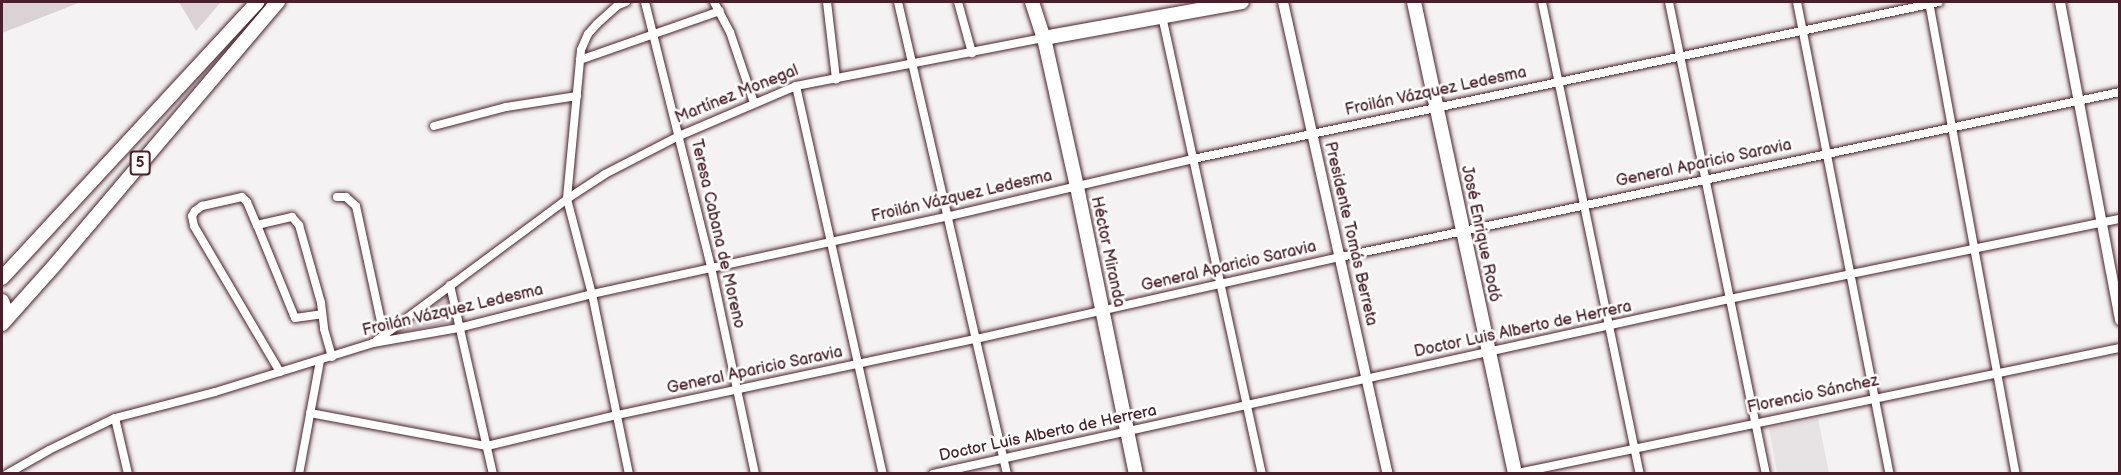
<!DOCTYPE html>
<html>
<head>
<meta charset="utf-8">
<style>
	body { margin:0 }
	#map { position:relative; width:2121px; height:475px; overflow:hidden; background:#f4f2f2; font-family:"Balsamiq Sans",sans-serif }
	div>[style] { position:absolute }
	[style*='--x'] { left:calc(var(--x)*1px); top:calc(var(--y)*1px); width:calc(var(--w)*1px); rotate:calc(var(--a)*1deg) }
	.built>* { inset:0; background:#e7e2e3 }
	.green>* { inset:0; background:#dbd2d5 }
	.roads { filter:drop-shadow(0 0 2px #4a1f2b) drop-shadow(0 0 2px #4a1f2b) }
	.minor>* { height:8px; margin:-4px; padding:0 4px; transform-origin:4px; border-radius:4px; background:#fff }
	.tertiary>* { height:10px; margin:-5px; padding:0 5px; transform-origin:5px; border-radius:5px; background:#fff }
	.trunk>* { height:14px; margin:-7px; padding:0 7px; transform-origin:7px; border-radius:7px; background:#fff }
	span { translate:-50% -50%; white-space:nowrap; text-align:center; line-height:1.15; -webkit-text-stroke:5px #fff; paint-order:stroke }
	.shield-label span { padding:2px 4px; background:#fff; border:2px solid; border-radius:4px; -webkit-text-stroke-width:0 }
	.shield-label { font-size:15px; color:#4a1f2b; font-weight:700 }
	.street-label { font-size:16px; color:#4a1f2b }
	.frame { position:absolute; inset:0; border:3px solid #4a1f2b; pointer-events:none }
</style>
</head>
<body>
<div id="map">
	<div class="built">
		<div style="clip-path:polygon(1818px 419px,1829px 473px,1777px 473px,1769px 428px)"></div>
	</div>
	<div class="green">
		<div style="clip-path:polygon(2px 2px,81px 2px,2px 33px)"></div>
		<div style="clip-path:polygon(179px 2px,221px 2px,196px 31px)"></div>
		<div style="clip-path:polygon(448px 294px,455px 322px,395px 334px)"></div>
	</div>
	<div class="roads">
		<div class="minor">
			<div style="--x:626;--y:2;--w:9;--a:159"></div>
			<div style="--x:618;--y:5;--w:28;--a:138"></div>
			<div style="--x:597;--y:24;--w:13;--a:132"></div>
			<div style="--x:588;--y:34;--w:17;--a:114"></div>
			<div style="--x:581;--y:50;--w:150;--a:95.4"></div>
			<div style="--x:567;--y:199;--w:98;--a:75.3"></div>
			<div style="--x:592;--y:294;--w:184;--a:78.4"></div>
			<div style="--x:645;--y:2;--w:273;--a:76"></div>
			<div style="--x:711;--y:267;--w:212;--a:78"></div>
			<div style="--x:714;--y:2;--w:34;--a:62"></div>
			<div style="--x:730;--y:32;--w:75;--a:71.3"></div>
			<div style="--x:827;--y:2;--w:78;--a:83.3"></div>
			<div style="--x:898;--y:2;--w:484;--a:77"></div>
			<div style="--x:958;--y:2;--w:53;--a:74.6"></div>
			<div style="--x:1542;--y:2;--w:482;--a:78.3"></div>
			<div style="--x:1669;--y:2;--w:482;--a:78.4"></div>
			<div style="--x:1797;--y:2;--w:481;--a:78.9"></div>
			<div style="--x:1929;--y:2;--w:480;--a:79.6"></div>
			<div style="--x:1162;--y:16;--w:469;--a:77.7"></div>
			<div style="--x:580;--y:60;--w:148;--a:-19.3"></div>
			<div style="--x:796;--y:86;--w:398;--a:77.4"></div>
			<div style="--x:434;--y:126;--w:74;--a:-14.8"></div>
			<div style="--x:506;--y:107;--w:72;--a:-8.8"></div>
			<div style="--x:337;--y:197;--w:9;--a:0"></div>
			<div style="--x:346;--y:197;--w:13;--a:42"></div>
			<div style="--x:356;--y:206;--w:132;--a:77.8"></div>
			<div style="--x:257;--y:225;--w:36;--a:-13"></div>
			<div style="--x:292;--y:217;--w:11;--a:49"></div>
			<div style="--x:299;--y:225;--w:81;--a:74.2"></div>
			<div style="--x:321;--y:303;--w:26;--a:83"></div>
			<div style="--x:324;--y:329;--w:29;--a:74"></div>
			<div style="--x:450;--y:285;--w:194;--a:77.2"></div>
			<div style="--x:376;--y:341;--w:238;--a:-36.6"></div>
			<div style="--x:567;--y:199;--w:45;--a:-33.3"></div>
			<div style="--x:605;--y:174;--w:83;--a:-27.2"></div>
			<div style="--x:679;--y:136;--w:127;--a:-23.1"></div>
			<div style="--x:796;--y:86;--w:253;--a:-11"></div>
			<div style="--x:280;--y:372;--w:169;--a:-120.5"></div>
			<div style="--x:194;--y:226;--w:10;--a:-101"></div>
			<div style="--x:192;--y:216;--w:6;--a:-59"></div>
			<div style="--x:195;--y:211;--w:9;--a:-36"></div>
			<div style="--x:202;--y:206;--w:41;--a:-12.7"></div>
			<div style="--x:242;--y:197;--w:7;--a:45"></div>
			<div style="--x:247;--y:202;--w:25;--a:67"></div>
			<div style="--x:257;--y:225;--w:100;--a:67.8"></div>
			<div style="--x:295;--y:318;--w:27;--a:-8"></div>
			<div style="--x:310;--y:413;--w:180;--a:10.6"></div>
			<div style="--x:487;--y:446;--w:134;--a:-13.4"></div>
			<div style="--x:617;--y:415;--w:367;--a:-12"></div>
			<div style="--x:976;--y:339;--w:374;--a:-12.7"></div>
			<div style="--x:1341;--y:257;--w:796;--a:-11.96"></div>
			<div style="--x:115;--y:418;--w:57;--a:76.9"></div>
			<div style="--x:7;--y:474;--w:48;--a:-29.7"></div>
			<div style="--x:49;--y:450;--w:73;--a:-25.9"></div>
			<div style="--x:115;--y:418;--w:103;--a:-14.6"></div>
			<div style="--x:215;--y:392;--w:165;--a:-17.2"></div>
			<div style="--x:373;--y:343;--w:87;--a:-9.9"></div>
			<div style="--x:459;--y:328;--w:137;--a:-14.3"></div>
			<div style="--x:592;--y:294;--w:366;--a:-12.3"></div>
			<div style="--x:950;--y:216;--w:250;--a:-13.2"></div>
			<div style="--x:1193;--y:159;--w:762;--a:-11.88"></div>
			<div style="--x:299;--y:474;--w:115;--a:-79.5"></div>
			<div style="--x:933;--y:474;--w:815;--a:-12.4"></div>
			<div style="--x:1729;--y:299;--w:399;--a:-11.6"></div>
			<div style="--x:1513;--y:474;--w:620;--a:-11.73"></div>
		</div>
		<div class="tertiary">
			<div style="--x:1283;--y:2;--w:484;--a:77.5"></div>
			<div style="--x:2060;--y:2;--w:324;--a:79.3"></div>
		</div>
		<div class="trunk">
			<div style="--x:1032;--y:2;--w:38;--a:72"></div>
			<div style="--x:1044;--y:38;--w:153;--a:77.5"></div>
			<div style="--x:1077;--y:187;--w:293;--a:78.4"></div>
			<div style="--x:1414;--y:2;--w:483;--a:77.9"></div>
			<div style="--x:1044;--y:38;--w:201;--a:-10.3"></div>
			<div style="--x:2;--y:278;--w:376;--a:-47.2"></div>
			<div style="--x:2;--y:301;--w:11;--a:68"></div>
			<div style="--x:6;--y:311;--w:9;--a:103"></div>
			<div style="--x:2;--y:324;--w:76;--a:-48.2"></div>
			<div style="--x:53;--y:267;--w:348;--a:-49.7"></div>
		</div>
	</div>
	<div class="shield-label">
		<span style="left:140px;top:163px">5</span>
	</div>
	<div class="street-label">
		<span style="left:1436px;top:92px;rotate:-12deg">Froilán Vázquez Ledesma</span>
		<span style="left:737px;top:95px;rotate:-22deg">Martínez Monegal</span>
		<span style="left:1704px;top:164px;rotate:-12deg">General Aparicio Saravia</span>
		<span style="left:962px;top:197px;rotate:-13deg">Froilán Vázquez Ledesma</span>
		<span style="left:717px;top:234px;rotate:77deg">Teresa Cabana de Moreno</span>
		<span style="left:1350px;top:234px;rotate:77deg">Presidente Tomás Berreta</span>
		<span style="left:1480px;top:234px;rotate:78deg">José Enrique Rodó</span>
		<span style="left:1107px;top:252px;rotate:78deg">Héctor Miranda</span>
		<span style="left:1229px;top:267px;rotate:-13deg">General Aparicio Saravia</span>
		<span style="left:453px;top:311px;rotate:-13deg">Froilán Vázquez Ledesma</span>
		<span style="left:1523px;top:330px;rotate:-12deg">Doctor Luis Alberto de Herrera</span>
		<span style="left:755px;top:371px;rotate:-12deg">General Aparicio Saravia</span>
		<span style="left:1813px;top:395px;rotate:-12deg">Florencio Sánchez</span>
		<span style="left:1048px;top:434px;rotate:-12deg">Doctor Luis Alberto de Herrera</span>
	</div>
	<div class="frame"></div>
</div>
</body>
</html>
